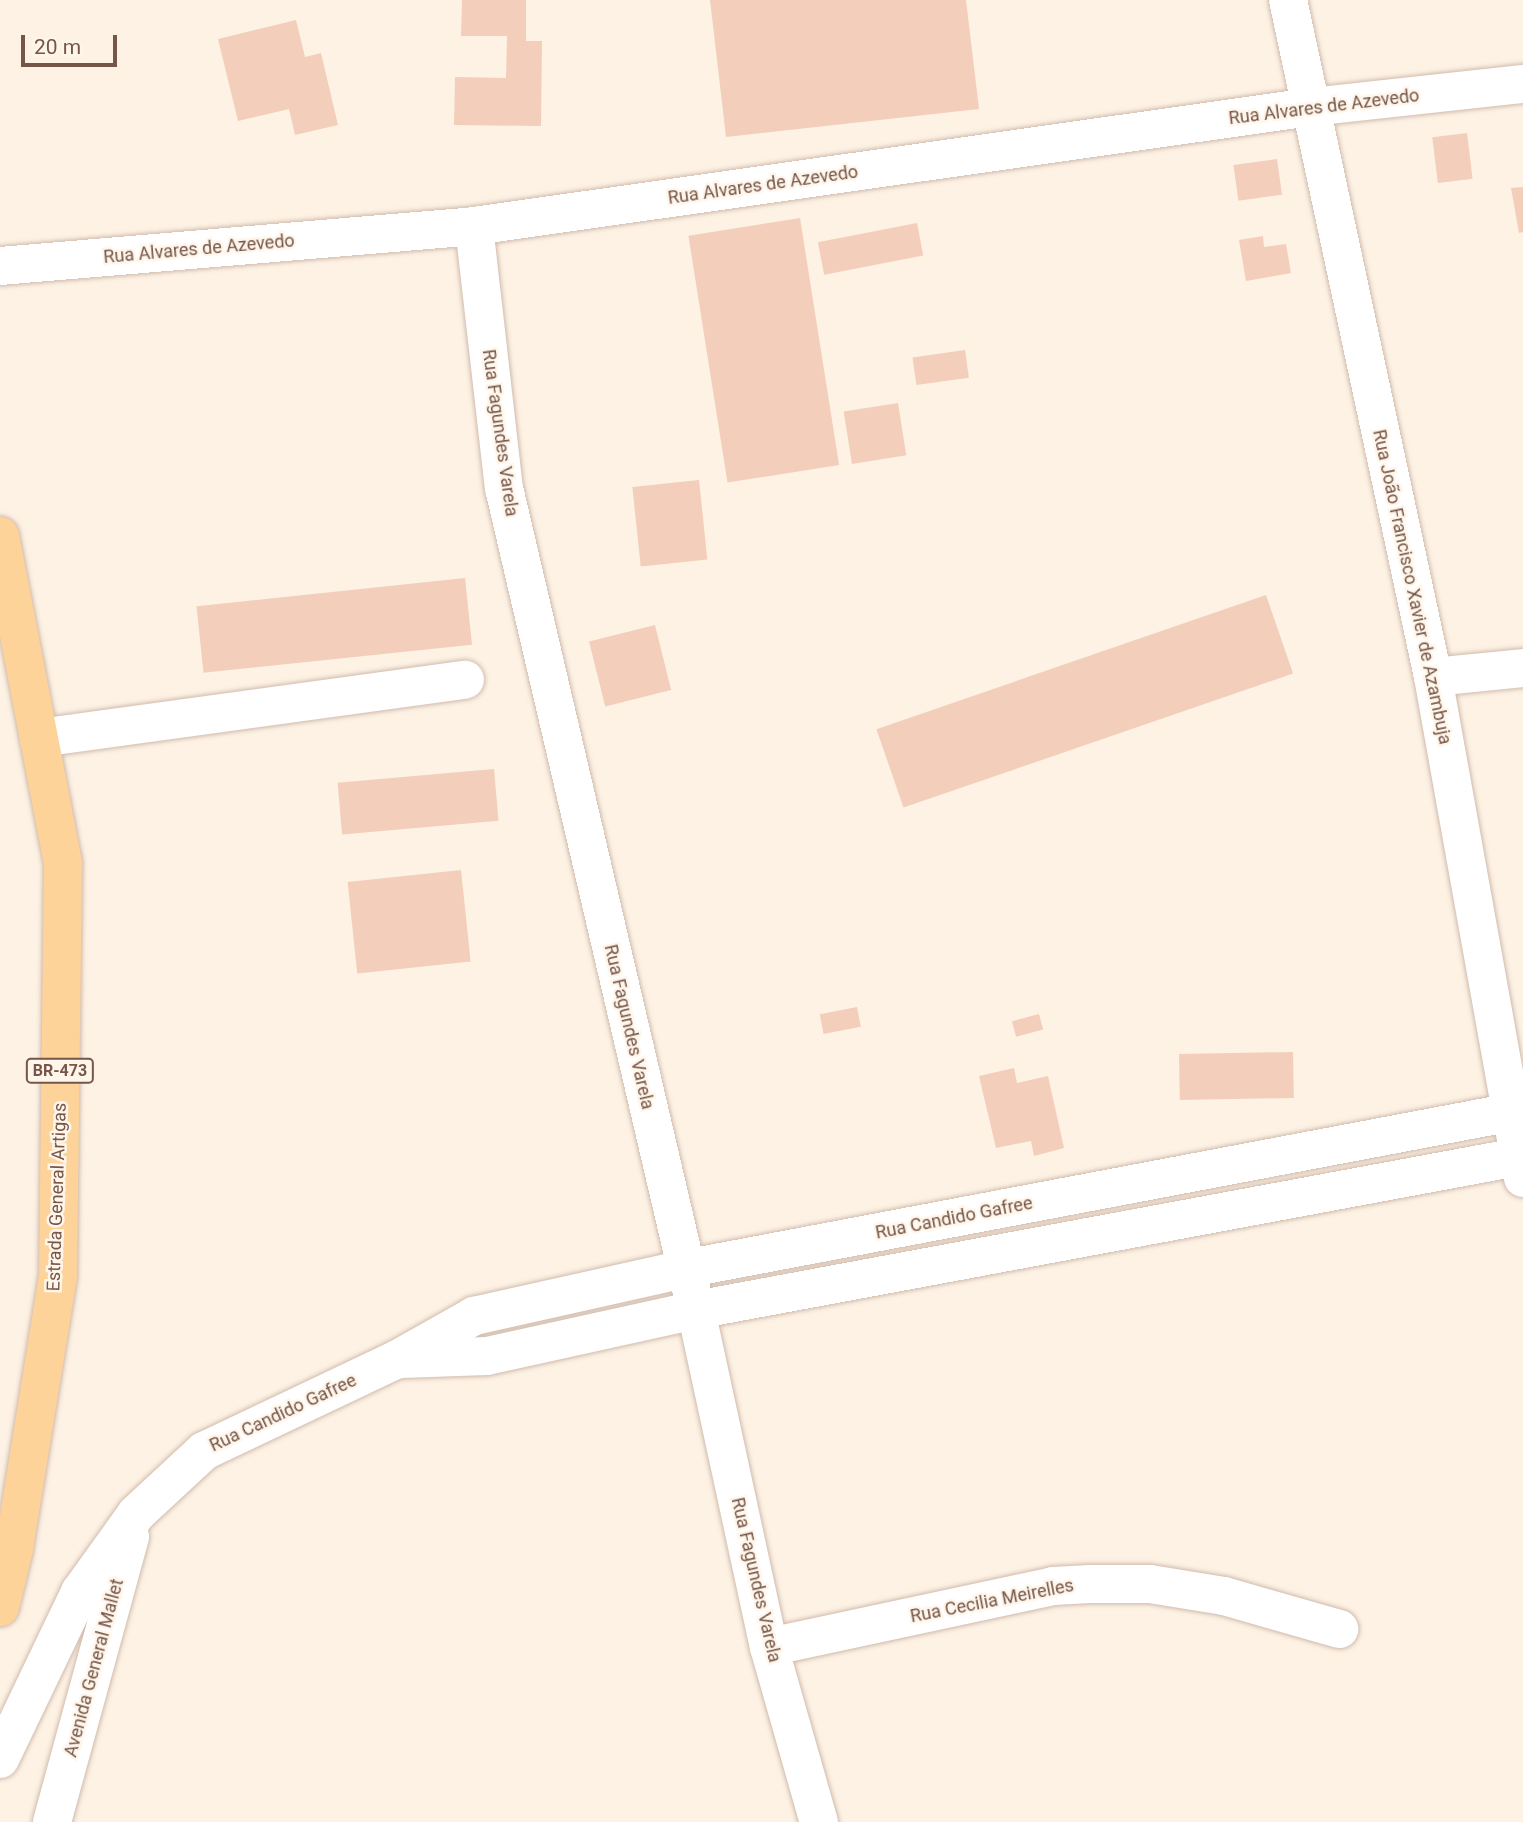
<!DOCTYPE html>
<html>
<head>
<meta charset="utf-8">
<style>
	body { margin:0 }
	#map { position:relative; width:1523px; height:1822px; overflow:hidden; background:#fdf2e4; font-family:Roboto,sans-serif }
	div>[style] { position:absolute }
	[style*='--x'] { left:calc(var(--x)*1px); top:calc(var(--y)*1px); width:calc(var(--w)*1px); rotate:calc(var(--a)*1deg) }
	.building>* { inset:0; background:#f3cebb; transform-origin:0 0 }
	.roads { filter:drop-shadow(0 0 2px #d1bbad) drop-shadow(0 0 2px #d1bbad) }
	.minor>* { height:38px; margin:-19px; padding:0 19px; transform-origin:19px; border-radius:19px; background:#fff }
	.major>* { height:38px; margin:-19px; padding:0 19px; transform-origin:19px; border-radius:19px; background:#fed39a }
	span { translate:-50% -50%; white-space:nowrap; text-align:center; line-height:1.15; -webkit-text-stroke:5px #fff6eb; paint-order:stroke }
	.shield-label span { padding:2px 5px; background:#fff6eb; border:2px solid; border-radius:5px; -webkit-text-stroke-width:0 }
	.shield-label { font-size:16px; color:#765649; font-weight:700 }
	.street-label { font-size:18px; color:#765649 }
	.scale { position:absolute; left:21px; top:35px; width:96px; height:32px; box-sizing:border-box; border:4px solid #765649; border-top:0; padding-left:9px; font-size:21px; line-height:24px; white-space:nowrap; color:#765649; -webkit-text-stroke:5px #fff6eb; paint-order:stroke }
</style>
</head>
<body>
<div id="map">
	<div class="building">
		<div style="clip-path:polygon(462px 0,526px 0,526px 41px,542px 41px,541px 126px,454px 125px,455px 77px,506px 78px,507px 36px,461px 36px)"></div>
		<div style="clip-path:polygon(710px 0,966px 0,979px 109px,726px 137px)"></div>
		<div style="clip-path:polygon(296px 20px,305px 57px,321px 53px,338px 125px,295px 135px,289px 109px,238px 121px,218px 39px)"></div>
		<div style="left:1467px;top:133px;width:46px;height:35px;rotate:83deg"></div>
		<div style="left:1277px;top:159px;width:36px;height:44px;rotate:82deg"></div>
		<div style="clip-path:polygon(1523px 187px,1523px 232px,1519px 233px,1511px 188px)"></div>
		<div style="left:800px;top:218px;width:250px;height:113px;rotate:81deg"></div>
		<div style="left:917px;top:223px;width:33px;height:101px;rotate:79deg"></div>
		<div style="clip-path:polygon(1263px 236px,1264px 247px,1286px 244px,1291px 273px,1246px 281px,1239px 240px)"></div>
		<div style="left:965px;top:350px;width:28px;height:53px;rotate:82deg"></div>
		<div style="left:898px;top:403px;width:53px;height:55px;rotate:81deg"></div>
		<div style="left:699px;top:480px;width:80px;height:67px;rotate:84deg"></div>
		<div style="left:465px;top:578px;width:67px;height:270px;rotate:84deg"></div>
		<div style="left:1266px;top:595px;width:83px;height:412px;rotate:71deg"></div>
		<div style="left:655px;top:625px;width:67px;height:68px;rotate:76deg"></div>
		<div style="left:494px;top:769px;width:52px;height:157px;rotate:85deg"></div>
		<div style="left:461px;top:870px;width:92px;height:114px;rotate:84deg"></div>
		<div style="left:857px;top:1007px;width:20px;height:38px;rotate:79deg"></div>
		<div style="left:1039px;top:1014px;width:16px;height:28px;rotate:75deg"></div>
		<div style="left:1293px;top:1052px;width:46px;height:114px;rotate:89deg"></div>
		<div style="clip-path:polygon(1014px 1068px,1017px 1083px,1048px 1076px,1064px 1148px,1034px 1156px,1031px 1141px,996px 1148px,979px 1076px)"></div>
	</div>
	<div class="roads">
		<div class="minor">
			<div style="--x:1288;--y:0;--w:692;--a:77.91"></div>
			<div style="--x:1433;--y:677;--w:509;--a:79.82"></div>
			<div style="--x:474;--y:226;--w:264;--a:83.5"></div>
			<div style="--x:504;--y:488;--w:844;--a:76.85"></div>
			<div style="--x:696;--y:1310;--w:345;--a:77.8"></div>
			<div style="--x:769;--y:1647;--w:182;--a:74.1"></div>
			<div style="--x:0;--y:266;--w:476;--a:-4.8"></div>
			<div style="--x:474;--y:226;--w:844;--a:-8.1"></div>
			<div style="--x:1310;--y:107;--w:214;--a:-6.2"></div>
			<div style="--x:1433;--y:677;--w:90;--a:-5.7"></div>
			<div style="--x:39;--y:738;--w:430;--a:-7.8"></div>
			<div style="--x:402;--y:1359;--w:85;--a:-2"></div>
			<div style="--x:487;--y:1356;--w:214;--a:-12.4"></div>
			<div style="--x:696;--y:1310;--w:841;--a:-10.55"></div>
			<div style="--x:769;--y:1647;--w:290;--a:-12.1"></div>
			<div style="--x:1053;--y:1586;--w:37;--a:-3"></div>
			<div style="--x:1090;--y:1584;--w:60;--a:0"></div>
			<div style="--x:1150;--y:1584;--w:75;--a:9.2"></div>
			<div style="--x:1224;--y:1596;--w:120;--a:16"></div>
			<div style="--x:0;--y:1759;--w:185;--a:-64.4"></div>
			<div style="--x:80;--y:1592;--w:96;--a:-54.3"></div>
			<div style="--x:136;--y:1514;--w:93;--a:-42.8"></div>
			<div style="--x:204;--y:1451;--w:212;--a:-25.4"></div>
			<div style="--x:396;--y:1360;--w:90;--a:-29.4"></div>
			<div style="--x:474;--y:1316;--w:215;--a:-12.6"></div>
			<div style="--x:684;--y:1269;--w:854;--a:-10.73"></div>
			<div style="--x:52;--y:1822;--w:296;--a:-74.7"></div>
		</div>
		<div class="major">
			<div style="--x:0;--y:536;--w:334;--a:79.1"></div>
			<div style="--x:63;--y:864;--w:412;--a:90.7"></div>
			<div style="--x:58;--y:1276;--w:277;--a:99.2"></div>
			<div style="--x:14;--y:1549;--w:60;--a:103.6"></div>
		</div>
	</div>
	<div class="shield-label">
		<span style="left:60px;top:1071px">BR-473</span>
	</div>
	<div class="street-label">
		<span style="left:1324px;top:107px;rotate:-7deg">Rua Alvares de Azevedo</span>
		<span style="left:763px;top:185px;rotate:-8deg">Rua Alvares de Azevedo</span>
		<span style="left:199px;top:249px;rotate:-5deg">Rua Alvares de Azevedo</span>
		<span style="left:500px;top:433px;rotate:82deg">Rua Fagundes Varela</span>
		<span style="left:1412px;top:587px;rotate:78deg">Rua João Francisco Xavier de Azambuja</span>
		<span style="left:629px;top:1027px;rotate:77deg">Rua Fagundes Varela</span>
		<span style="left:57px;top:1197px;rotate:-88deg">Estrada General Artigas</span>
		<span style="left:954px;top:1218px;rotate:-11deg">Rua Candido Gafree</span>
		<span style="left:283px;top:1413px;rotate:-25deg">Rua Candido Gafree</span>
		<span style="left:756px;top:1580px;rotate:77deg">Rua Fagundes Varela</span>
		<span style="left:992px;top:1601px;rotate:-11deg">Rua Cecilia Meirelles</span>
		<span style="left:94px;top:1668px;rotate:-75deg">Avenida General Mallet</span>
	</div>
	<div class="scale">20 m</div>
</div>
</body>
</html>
